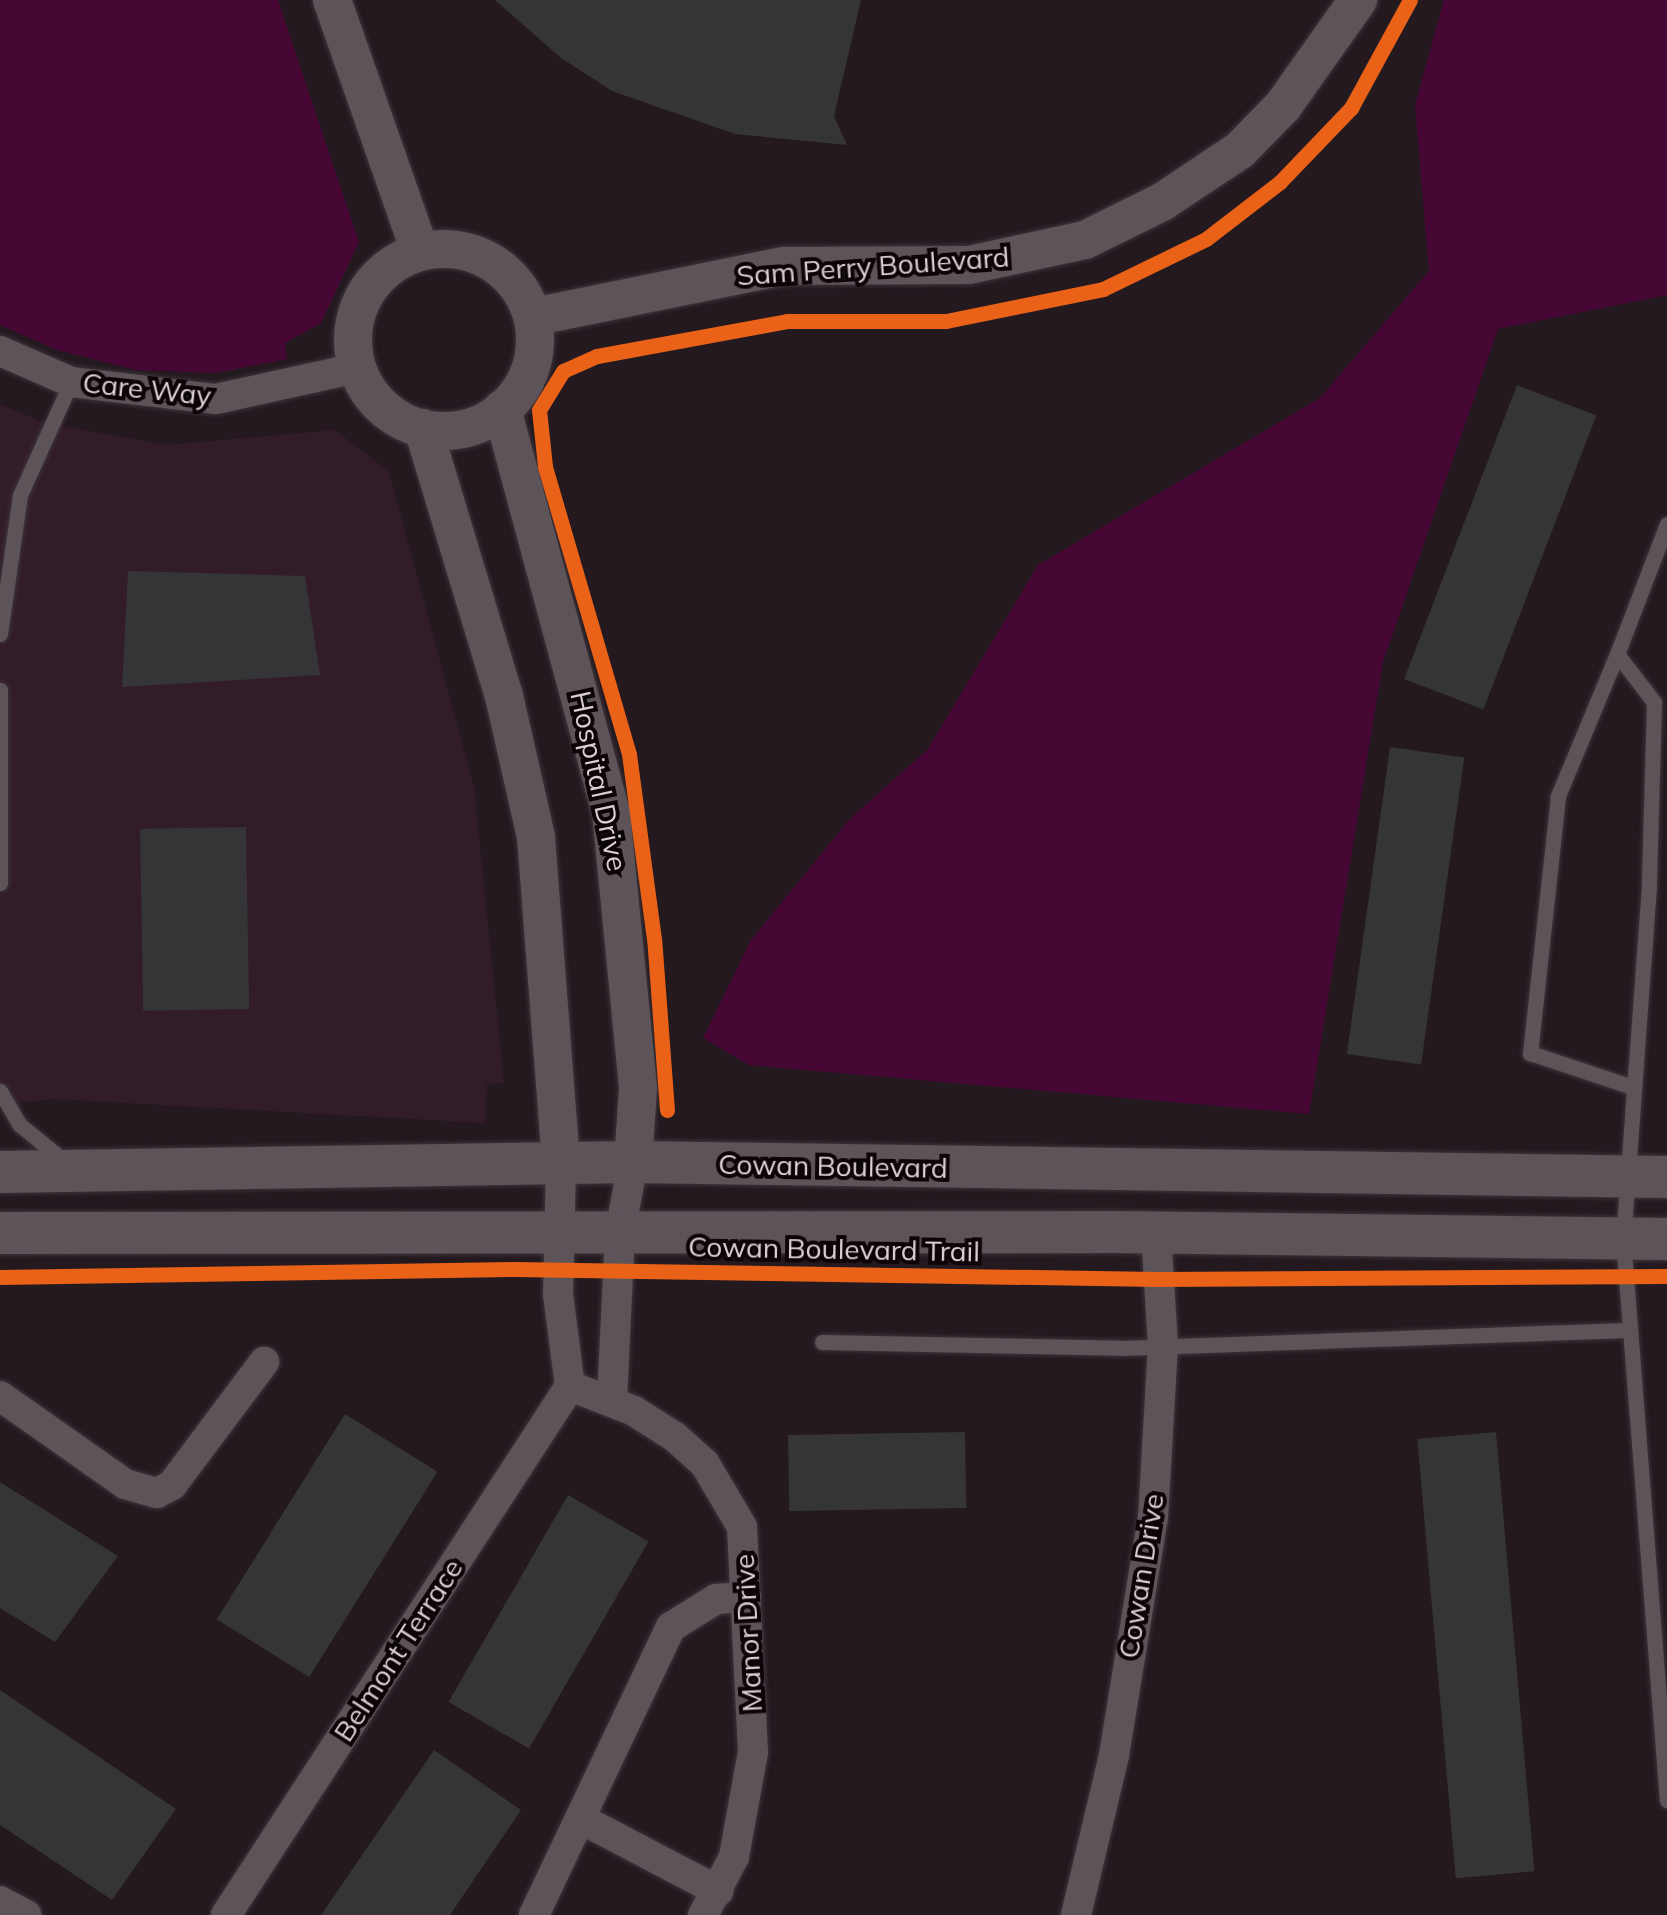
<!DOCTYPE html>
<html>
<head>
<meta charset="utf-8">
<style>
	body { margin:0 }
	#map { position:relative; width:1667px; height:1915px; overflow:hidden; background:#23191f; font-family:Mulish,sans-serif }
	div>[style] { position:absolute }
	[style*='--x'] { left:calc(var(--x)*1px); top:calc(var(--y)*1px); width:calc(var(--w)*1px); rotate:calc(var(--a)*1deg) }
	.built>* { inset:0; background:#321c29 }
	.green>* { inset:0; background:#470735 }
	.building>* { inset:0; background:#353436; transform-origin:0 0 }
	.roads { filter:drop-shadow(0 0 2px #3d353a) drop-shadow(0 0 2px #3d353a) }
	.service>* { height:15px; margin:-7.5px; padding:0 7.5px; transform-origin:7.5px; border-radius:7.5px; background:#5d545a }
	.minor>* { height:30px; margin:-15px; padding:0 15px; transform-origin:15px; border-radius:15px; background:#5d545a }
	.tertiary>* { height:38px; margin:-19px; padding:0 19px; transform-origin:19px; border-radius:19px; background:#5d545a }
	.tertiary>.ring { margin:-19px; padding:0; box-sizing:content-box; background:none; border:38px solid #5d545a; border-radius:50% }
	.secondary>* { height:42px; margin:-21px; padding:0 21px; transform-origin:21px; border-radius:21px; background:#5d545a }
	.cycleway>* { height:15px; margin:-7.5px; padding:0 7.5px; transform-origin:7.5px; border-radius:7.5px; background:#ea6118 }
	span { translate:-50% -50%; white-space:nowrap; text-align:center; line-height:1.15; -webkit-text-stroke:8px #0b0408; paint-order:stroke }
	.street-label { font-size:28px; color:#dbced5 }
</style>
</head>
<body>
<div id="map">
	<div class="built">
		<div style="clip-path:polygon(0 404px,45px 423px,166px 445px,335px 430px,389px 472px,474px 787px,504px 1083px,487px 1084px,485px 1123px,54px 1099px,0 1105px)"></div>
	</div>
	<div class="green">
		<div style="clip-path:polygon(0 0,278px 0,359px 242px,321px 323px,285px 343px,287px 359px,215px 373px,136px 370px,57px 350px,0 325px)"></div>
		<div style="clip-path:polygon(1444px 0,1667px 0,1667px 295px,1498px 329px,1383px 662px,1309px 1114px,749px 1065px,703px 1038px,751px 940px,849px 820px,928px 749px,1038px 565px,1320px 398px,1429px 271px,1415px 105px)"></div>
	</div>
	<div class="building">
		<div style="clip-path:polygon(495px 0,861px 0,834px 116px,847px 145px,735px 134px,612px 91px,561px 58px)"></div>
		<div style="left:1517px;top:385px;width:85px;height:315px;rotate:21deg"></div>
		<div style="clip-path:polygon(128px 571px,305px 576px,320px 675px,122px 687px)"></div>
		<div style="left:1390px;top:747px;width:75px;height:310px;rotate:8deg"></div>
		<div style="left:246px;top:827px;width:182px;height:106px;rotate:89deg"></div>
		<div style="left:345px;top:1414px;width:109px;height:242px;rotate:32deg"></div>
		<div style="left:965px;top:1432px;width:76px;height:177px;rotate:89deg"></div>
		<div style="left:1496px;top:1432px;width:441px;height:79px;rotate:85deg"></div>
		<div style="clip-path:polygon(0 1482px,118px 1556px,55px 1642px,0 1608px)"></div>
		<div style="left:568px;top:1495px;width:93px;height:239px;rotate:30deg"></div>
		<div style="clip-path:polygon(0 1690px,176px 1809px,112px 1900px,0 1825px)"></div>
		<div style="clip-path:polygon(434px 1750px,521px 1810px,450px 1915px,321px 1915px)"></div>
	</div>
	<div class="roads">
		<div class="service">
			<div style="--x:1667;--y:524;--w:139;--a:111"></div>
			<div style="--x:1617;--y:654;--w:61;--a:52.4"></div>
			<div style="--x:1654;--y:702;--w:184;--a:91.6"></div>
			<div style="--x:1649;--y:886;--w:354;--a:94.2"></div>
			<div style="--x:1623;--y:1239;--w:563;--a:85.52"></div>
			<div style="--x:0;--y:634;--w:140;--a:-81.8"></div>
			<div style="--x:20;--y:495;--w:124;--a:-65.7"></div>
			<div style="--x:1617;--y:654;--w:154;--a:112.6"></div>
			<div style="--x:1558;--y:796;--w:259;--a:96.2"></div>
			<div style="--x:1530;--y:1053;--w:108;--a:18.3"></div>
			<div style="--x:0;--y:690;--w:193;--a:90"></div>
			<div style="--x:0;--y:1091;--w:39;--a:60"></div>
			<div style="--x:20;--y:1125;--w:54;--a:39"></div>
			<div style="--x:822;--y:1342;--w:299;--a:1.1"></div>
			<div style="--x:1121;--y:1348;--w:506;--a:-2.04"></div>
		</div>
		<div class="minor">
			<div style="--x:0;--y:351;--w:77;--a:23.6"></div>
			<div style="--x:71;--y:382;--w:146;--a:6.7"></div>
			<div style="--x:216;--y:399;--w:144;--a:-12.4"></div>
			<div style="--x:561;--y:1165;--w:129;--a:91.3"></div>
			<div style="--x:558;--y:1294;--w:93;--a:82.6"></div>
			<div style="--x:570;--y:1386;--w:69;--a:21.3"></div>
			<div style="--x:634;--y:1411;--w:49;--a:32.4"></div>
			<div style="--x:675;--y:1437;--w:40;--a:42"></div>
			<div style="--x:705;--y:1464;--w:73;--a:59.6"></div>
			<div style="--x:742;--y:1527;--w:225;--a:87.2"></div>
			<div style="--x:753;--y:1752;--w:107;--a:100.3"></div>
			<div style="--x:734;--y:1857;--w:66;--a:118.1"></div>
			<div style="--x:0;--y:1396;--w:153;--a:35.1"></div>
			<div style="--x:125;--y:1484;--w:33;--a:16"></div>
			<div style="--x:157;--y:1493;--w:17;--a:-28"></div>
			<div style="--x:172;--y:1485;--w:154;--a:-53.2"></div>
			<div style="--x:612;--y:1401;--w:168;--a:-87.3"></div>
			<div style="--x:620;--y:1233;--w:72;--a:-79.6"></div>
			<div style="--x:583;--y:1820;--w:153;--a:27.7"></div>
			<div style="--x:0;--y:1901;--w:30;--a:28"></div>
			<div style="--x:226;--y:1915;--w:631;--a:-56.96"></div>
			<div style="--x:534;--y:1915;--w:319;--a:-64.6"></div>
			<div style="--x:671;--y:1627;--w:53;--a:-31.9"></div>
			<div style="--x:716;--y:1599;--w:30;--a:-4"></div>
			<div style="--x:1076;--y:1915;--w:164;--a:-76.6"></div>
			<div style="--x:1114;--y:1755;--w:240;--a:-80.7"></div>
			<div style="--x:1153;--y:1518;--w:172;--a:-86.7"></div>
			<div style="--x:1163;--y:1346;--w:113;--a:-93.5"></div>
		</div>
		<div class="tertiary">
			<div style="--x:332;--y:0;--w:266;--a:70.7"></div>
			<div class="ring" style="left:353px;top:249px;width:144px;height:144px"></div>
			<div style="--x:533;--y:317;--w:256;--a:-11.5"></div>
			<div style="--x:784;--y:266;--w:185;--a:-0.3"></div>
			<div style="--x:969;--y:265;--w:119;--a:-12.2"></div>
			<div style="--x:1085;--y:240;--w:86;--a:-26.3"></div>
			<div style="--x:1162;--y:202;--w:94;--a:-33.7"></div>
			<div style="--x:1240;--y:150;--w:62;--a:-45.7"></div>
			<div style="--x:1283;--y:106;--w:130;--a:-54.7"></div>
			<div style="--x:502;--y:409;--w:417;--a:74.9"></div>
			<div style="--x:611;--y:812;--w:278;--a:84.4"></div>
			<div style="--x:638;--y:1089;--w:73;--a:93.9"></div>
			<div style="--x:423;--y:428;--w:280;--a:73.2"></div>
			<div style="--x:504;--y:696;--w:145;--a:77.2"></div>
			<div style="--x:536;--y:837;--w:329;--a:85.6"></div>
		</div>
		<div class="secondary">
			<div style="--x:0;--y:1172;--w:633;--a:-0.91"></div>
			<div style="--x:633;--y:1162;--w:1034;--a:0.83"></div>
			<div style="--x:0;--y:1233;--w:1115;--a:-0.05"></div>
			<div style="--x:1115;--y:1232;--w:552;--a:0.73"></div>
		</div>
	</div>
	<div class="cycleway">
		<div style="--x:667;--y:1110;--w:171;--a:-94.3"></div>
		<div style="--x:654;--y:939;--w:187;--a:-97.7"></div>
		<div style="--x:629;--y:754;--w:300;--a:-106.3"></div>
		<div style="--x:545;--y:466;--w:56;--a:-96.1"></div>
		<div style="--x:539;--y:410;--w:46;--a:-58.4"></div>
		<div style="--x:563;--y:371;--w:37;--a:-24"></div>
		<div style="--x:597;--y:356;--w:193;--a:-10.4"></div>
		<div style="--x:787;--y:321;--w:159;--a:0"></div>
		<div style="--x:946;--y:321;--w:160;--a:-11.5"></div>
		<div style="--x:1103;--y:289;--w:114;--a:-25.9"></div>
		<div style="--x:1206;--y:239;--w:93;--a:-37.6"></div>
		<div style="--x:1280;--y:182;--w:103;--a:-46.2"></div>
		<div style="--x:1351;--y:108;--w:123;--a:-61.4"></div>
		<div style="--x:0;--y:1277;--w:514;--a:-0.89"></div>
		<div style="--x:514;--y:1269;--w:644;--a:0.89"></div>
		<div style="--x:1158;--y:1279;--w:509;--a:-0.34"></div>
	</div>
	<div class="street-label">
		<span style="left:873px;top:266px;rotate:-4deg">Sam Perry Boulevard</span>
		<span style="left:147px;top:389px;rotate:6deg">Care Way</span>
		<span style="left:599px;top:781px;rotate:78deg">Hospital Drive</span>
		<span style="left:833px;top:1166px;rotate:1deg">Cowan Boulevard</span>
		<span style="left:834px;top:1249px;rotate:1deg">Cowan Boulevard Trail</span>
		<span style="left:1141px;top:1576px;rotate:-81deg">Cowan Drive</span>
		<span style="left:748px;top:1633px;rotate:-93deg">Manor Drive</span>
		<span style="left:398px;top:1650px;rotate:-57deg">Belmont Terrace</span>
	</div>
</div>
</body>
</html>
